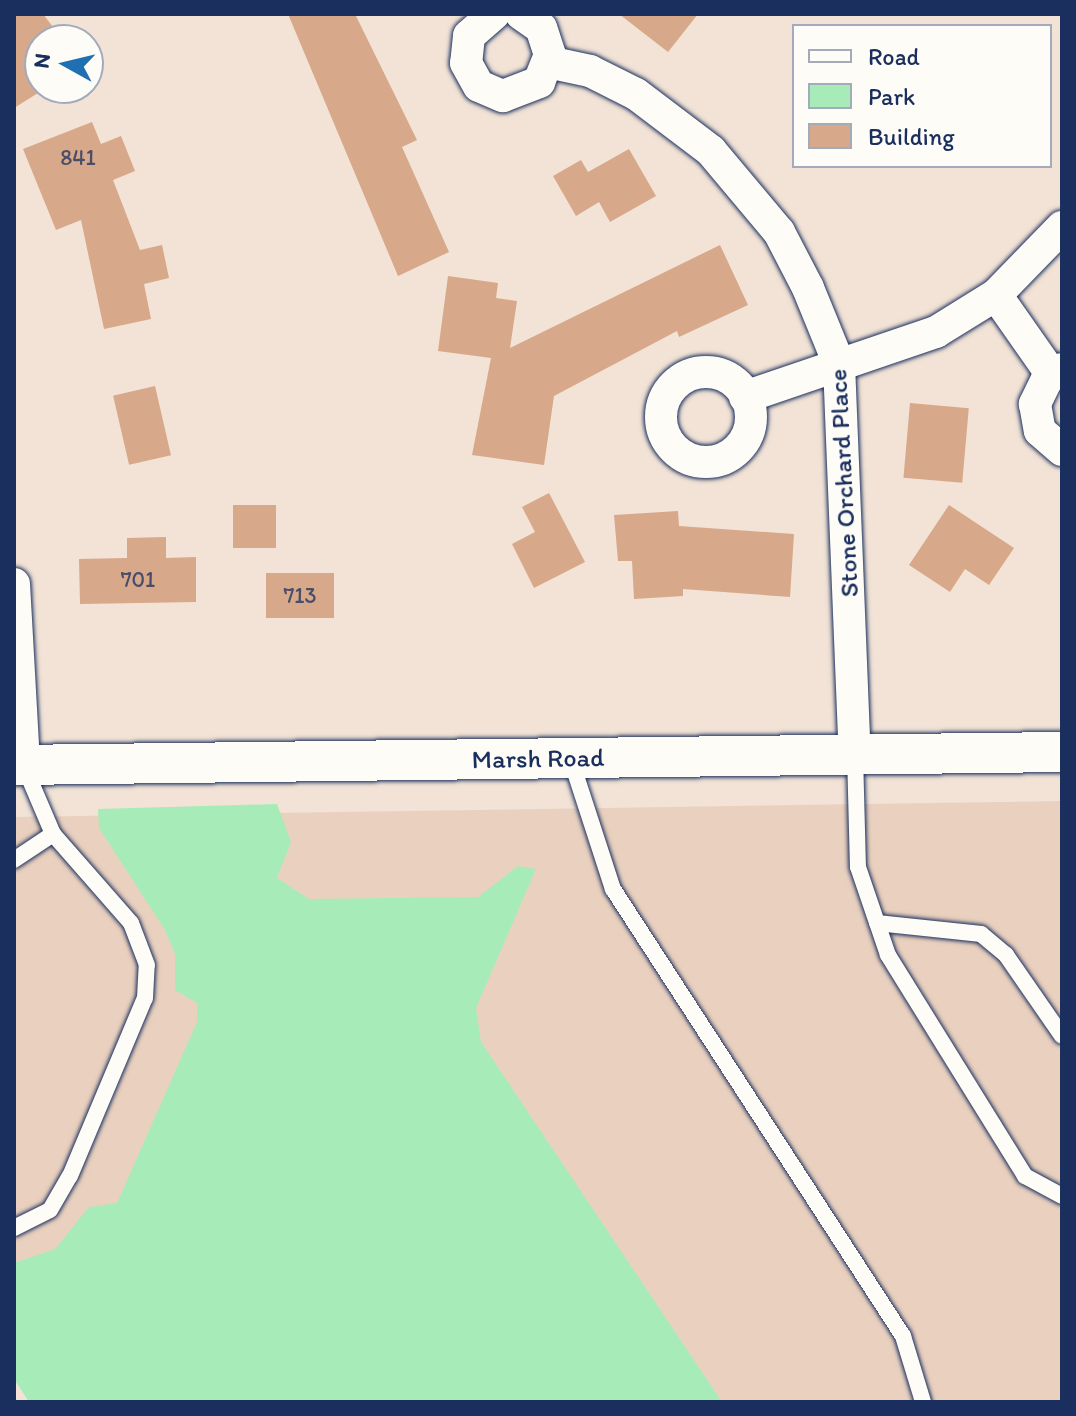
<!DOCTYPE html>
<html>
<head>
<meta charset="utf-8">
<style>
	body { margin:0 }
	#map { position:relative; width:1076px; height:1416px; overflow:hidden; background:#f2e3d6; font-family:Itim,sans-serif }
	div>[style] { position:absolute }
	[style*='--x'] { left:calc(var(--x)*1px); top:calc(var(--y)*1px); width:calc(var(--w)*1px); rotate:calc(var(--a)*1deg) }
	.built>* { inset:0; background:#ead1bf }
	.green>* { inset:0; background:#a7ecb8 }
	.building>* { inset:0; background:#d7a889; transform-origin:0 0 }
	.roads { filter:drop-shadow(0 0 2px #1b2f5e) drop-shadow(0 0 2px #1b2f5e) }
	.service>* { height:16px; margin:-8px; padding:0 8px; transform-origin:8px; border-radius:8px; background:#fdfcf7 }
	.minor>* { height:32px; margin:-16px; padding:0 16px; transform-origin:16px; border-radius:16px; background:#fdfcf7 }
	.minor>.ring { margin:-16px; padding:0; box-sizing:content-box; background:none; border:32px solid #fdfcf7; border-radius:50% }
	.tertiary>* { height:40px; margin:-20px; padding:0 20px; transform-origin:20px; border-radius:20px; background:#fdfcf7 }
	span { translate:-50% -50%; white-space:nowrap; text-align:center; line-height:1.15; -webkit-text-stroke:8px #fdfcf7; paint-order:stroke }
	.number-label { font-size:22px; color:#4a4d69 }
	.number-label span { -webkit-text-stroke-width:0 }
	.street-label { font-size:26px; color:#1b2f5e }
	.frame { position:absolute; inset:0; border:16px solid #1b2f5e; pointer-events:none }
	.legend { position:absolute; left:792px; top:24px; width:260px; height:144px; box-sizing:border-box; background:#fdfcf7; border:2px solid #a3aaba; margin:0; padding:10px 14px; list-style:none; font-size:24px; color:#1b2f5e }
	.legend li { display:flex; align-items:center; gap:16px; height:40px }
	.legend b { width:40px; border:2px solid #a3aaba }
	.north { position:absolute; left:24px; top:24px; width:80px; height:80px; box-sizing:border-box; background:#fdfcf7; border:2px solid #a3aaba; border-radius:50%; rotate:278deg; font-size:22px; font-weight:700; line-height:32px; text-align:center; color:#1b2f5e }
	.north::after { content:''; display:block; margin:auto; width:28px; height:36px; background:#1f6fb2; clip-path:polygon(50% 0,100% 100%,50% 72%,0 100%) }
</style>
</head>
<body>
<div id="map">
	<div class="built">
		<div style="clip-path:polygon(1062px 801px,1062px 1402px,33px 1402px,14px 1373px,14px 817px)"></div>
	</div>
	<div class="green">
		<div style="clip-path:polygon(277px 804px,291px 842px,277px 878px,309px 899px,478px 897px,518px 866px,536px 869px,476px 1008px,481px 1042px,722px 1402px,29px 1402px,14px 1379px,14px 1263px,55px 1249px,89px 1207px,117px 1203px,197px 1022px,197px 1003px,175px 990px,175px 954px,165px 930px,99px 828px,98px 809px)"></div>
	</div>
	<div class="building">
		<div style="clip-path:polygon(14px 14px,43px 14px,63px 40px,40px 40px,40px 88px,46px 88px,14px 108px)"></div>
		<div style="clip-path:polygon(288px 14px,355px 14px,417px 140px,402px 147px,449px 252px,398px 276px)"></div>
		<div style="clip-path:polygon(619px 14px,698px 14px,668px 52px)"></div>
		<div style="clip-path:polygon(92px 122px,101px 144px,121px 136px,135px 171px,113px 180px,140px 250px,162px 245px,169px 278px,144px 284px,151px 319px,104px 329px,81px 220px,56px 230px,23px 149px)"></div>
		<div style="clip-path:polygon(629px 149px,656px 196px,610px 222px,599px 202px,576px 216px,553px 176px,581px 160px,588px 172px)"></div>
		<div style="clip-path:polygon(720px 245px,748px 305px,679px 337px,677px 331px,554px 396px,544px 465px,472px 455px,491px 358px,438px 351px,448px 276px,498px 283px,496px 298px,517px 301px,510px 348px)"></div>
		<div style="left:155px;top:386px;width:71px;height:43px;rotate:77deg"></div>
		<div style="left:910px;top:403px;width:59px;height:75px;rotate:5deg"></div>
		<div style="clip-path:polygon(549px 493px,585px 562px,534px 588px,512px 544px,535px 532px,522px 507px)"></div>
		<div style="left:233px;top:505px;width:43px;height:43px"></div>
		<div style="clip-path:polygon(949px 505px,1014px 548px,989px 585px,965px 569px,950px 592px,909px 565px)"></div>
		<div style="clip-path:polygon(678px 511px,679px 526px,794px 534px,790px 597px,683px 589px,683px 596px,634px 599px,632px 561px,618px 561px,614px 515px)"></div>
		<div style="clip-path:polygon(166px 537px,166px 558px,196px 557px,196px 602px,80px 604px,79px 559px,127px 558px,127px 538px)"></div>
		<div style="left:266px;top:573px;width:68px;height:45px"></div>
	</div>
	<div class="roads">
		<div class="service">
			<div style="--x:855;--y:754;--w:113;--a:88.5"></div>
			<div style="--x:858;--y:867;--w:93;--a:71.2"></div>
			<div style="--x:888;--y:955;--w:260;--a:58.2"></div>
			<div style="--x:1025;--y:1176;--w:42;--a:28.4"></div>
			<div style="--x:571;--y:760;--w:136;--a:72"></div>
			<div style="--x:613;--y:889;--w:533;--a:57.03"></div>
			<div style="--x:903;--y:1336;--w:69;--a:73.1"></div>
			<div style="--x:14;--y:860;--w:47;--a:-33.7"></div>
			<div style="--x:877;--y:923;--w:105;--a:6"></div>
			<div style="--x:981;--y:934;--w:33;--a:40"></div>
			<div style="--x:1006;--y:955;--w:98;--a:55.3"></div>
			<div style="--x:14;--y:1228;--w:40;--a:-26.6"></div>
			<div style="--x:50;--y:1210;--w:39;--a:-60"></div>
			<div style="--x:70;--y:1176;--w:193;--a:-67.2"></div>
			<div style="--x:145;--y:998;--w:33;--a:-87"></div>
			<div style="--x:147;--y:965;--w:45;--a:-110.9"></div>
			<div style="--x:131;--y:923;--w:118;--a:-131.2"></div>
			<div style="--x:53;--y:834;--w:74;--a:-113.1"></div>
		</div>
		<div class="minor">
			<div style="--x:494;--y:14;--w:33;--a:139"></div>
			<div style="--x:469;--y:36;--w:27;--a:96"></div>
			<div style="--x:466;--y:63;--w:26;--a:61"></div>
			<div style="--x:479;--y:86;--w:26;--a:23"></div>
			<div style="--x:503;--y:96;--w:39;--a:-21"></div>
			<div style="--x:539;--y:82;--w:29;--a:-68"></div>
			<div style="--x:550;--y:55;--w:28;--a:-108"></div>
			<div style="--x:541;--y:28;--w:24;--a:-145"></div>
			<div style="--x:548;--y:62;--w:43;--a:12.1"></div>
			<div style="--x:590;--y:71;--w:51;--a:26.6"></div>
			<div style="--x:636;--y:94;--w:94;--a:37.2"></div>
			<div style="--x:711;--y:151;--w:106;--a:50"></div>
			<div style="--x:779;--y:232;--w:63;--a:62.6"></div>
			<div style="--x:808;--y:288;--w:82;--a:67.8"></div>
			<div style="--x:839;--y:364;--w:390;--a:87.7"></div>
			<div style="--x:996;--y:295;--w:98;--a:55"></div>
			<div style="--x:1062;--y:369;--w:18;--a:146"></div>
			<div style="--x:1047;--y:379;--w:28;--a:116"></div>
			<div style="--x:1035;--y:404;--w:27;--a:80"></div>
			<div style="--x:1040;--y:431;--w:29;--a:41"></div>
			<div class="ring" style="left:661px;top:372px;width:58px;height:58px"></div>
			<div style="--x:745;--y:397;--w:202;--a:-18.8"></div>
			<div style="--x:936;--y:332;--w:70;--a:-31.7"></div>
			<div style="--x:996;--y:295;--w:95;--a:-45.9"></div>
			<div style="--x:14;--y:584;--w:181;--a:86.8"></div>
		</div>
		<div class="tertiary">
			<div style="--x:14;--y:765;--w:1048;--a:-0.71"></div>
		</div>
	</div>
	<div class="number-label">
		<span style="left:78px;top:158px">841</span>
		<span style="left:138px;top:580px">701</span>
		<span style="left:300px;top:596px">713</span>
	</div>
	<div class="street-label">
		<span style="left:844px;top:483px;rotate:-93deg">Stone Orchard Place</span>
		<span style="left:538px;top:759px;rotate:-1deg">Marsh Road</span>
	</div>
	<div class="frame"></div>
	<ul class="legend">
	<li><b style="height:10px;background:#fdfcf7"></b>Road</li>
	<li><b style="height:22px;background:#a7ecb8"></b>Park</li>
	<li><b style="height:22px;background:#d7a889"></b>Building</li>
	</ul>
	<div class="north">N</div>
</div>
</body>
</html>
